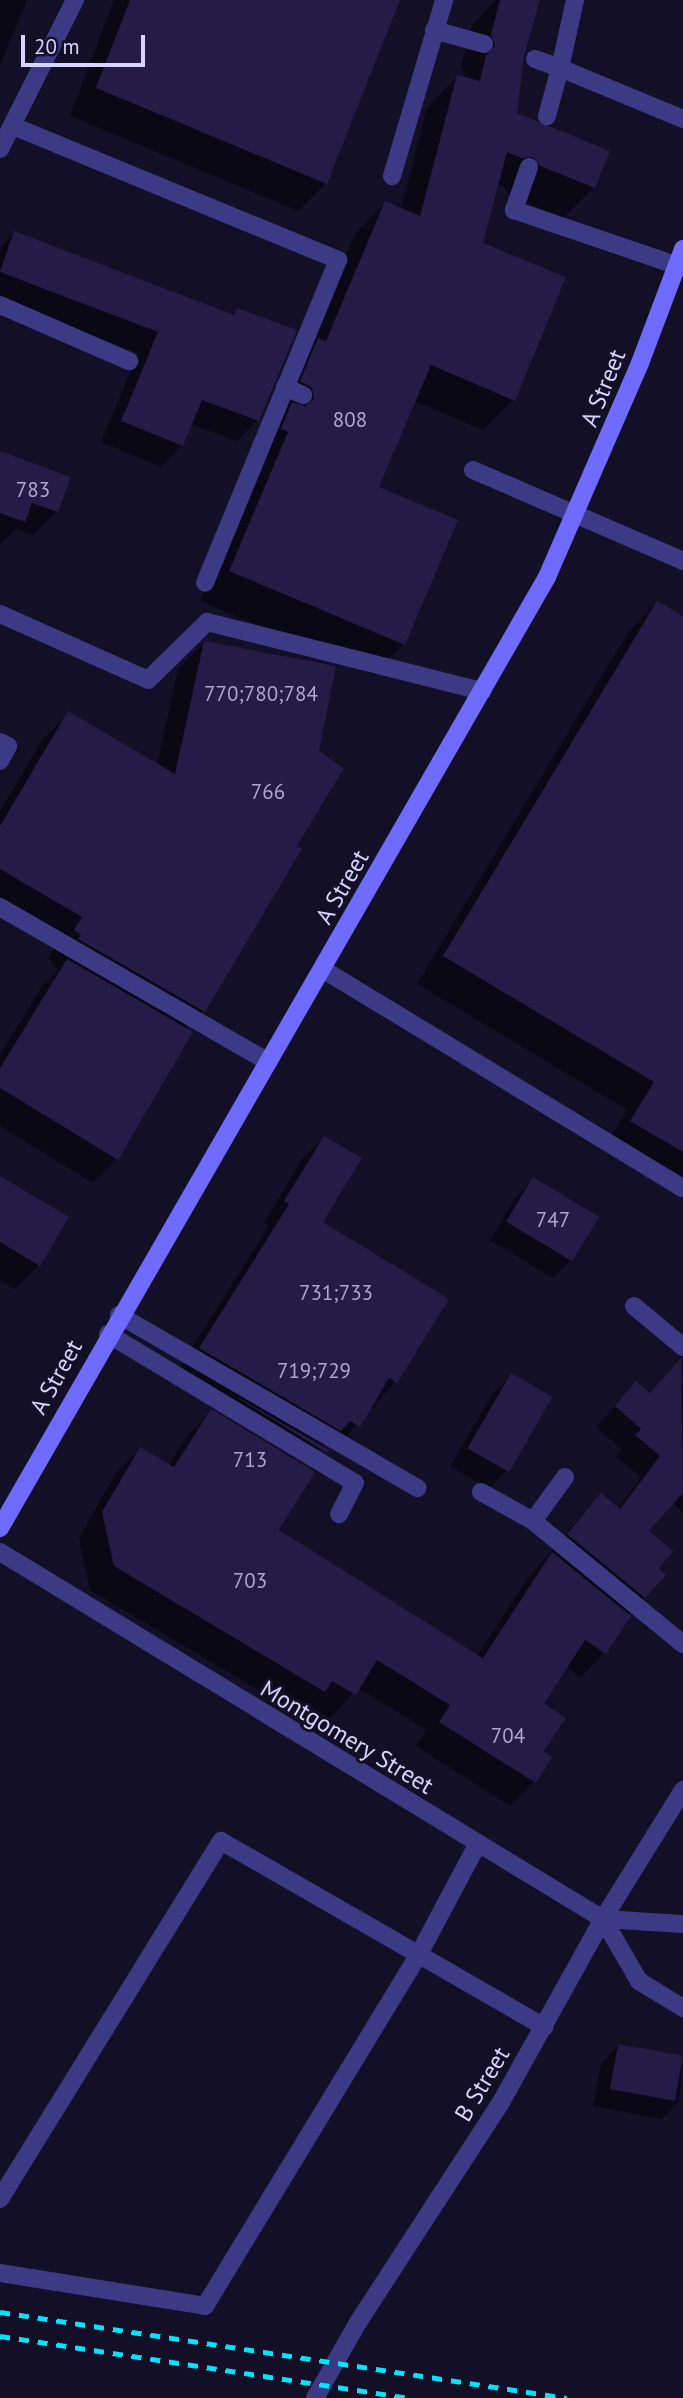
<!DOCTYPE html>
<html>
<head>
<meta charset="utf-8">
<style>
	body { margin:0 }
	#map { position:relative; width:683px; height:2398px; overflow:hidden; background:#130f26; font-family:"PT Sans",sans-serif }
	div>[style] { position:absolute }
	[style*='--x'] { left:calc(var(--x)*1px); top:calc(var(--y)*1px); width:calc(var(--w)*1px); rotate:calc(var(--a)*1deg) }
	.shadow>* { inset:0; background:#0007 }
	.building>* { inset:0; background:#241b47; transform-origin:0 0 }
	.service>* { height:18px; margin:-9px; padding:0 9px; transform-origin:9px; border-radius:9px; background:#3d3a85 }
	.minor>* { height:18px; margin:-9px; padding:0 9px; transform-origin:9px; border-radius:9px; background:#3d3a85 }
	.secondary>* { height:18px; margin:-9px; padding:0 9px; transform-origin:9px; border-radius:9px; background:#6f6bff }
	.rail>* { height:5px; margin-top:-2.5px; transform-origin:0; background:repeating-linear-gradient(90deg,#00e5ff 0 10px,transparent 0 19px) }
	span { translate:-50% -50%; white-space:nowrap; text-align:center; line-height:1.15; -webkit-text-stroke:6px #130f26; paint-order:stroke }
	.number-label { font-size:21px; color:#aca6d1 }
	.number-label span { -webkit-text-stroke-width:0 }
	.street-label { font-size:24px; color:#d9d4ff }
	.scale { position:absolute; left:21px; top:35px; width:124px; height:32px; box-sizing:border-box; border:4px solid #d9d4ff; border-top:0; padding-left:9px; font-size:21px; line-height:24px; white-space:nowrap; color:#d9d4ff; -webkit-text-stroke:5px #130f26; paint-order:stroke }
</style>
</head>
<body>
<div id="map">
	<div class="shadow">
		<div style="clip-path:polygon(0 0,27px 0,0 65px)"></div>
		<div style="clip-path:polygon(114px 0,398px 0,326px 183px,298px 211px,70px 116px)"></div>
		<div style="clip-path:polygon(496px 0,525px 0,515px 115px,594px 187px,563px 218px,510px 196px,503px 186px,496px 187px,481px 244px,513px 400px,483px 430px,414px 401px,377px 488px,404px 644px,373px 674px,200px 601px,355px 234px,385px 203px,401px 210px,427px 108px,457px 77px,466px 79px,461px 67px,472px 25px)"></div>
		<div style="clip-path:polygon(14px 233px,232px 316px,237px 311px,258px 420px,237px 441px,190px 424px,182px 445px,161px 467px,101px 442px,138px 353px,0 301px,0 248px)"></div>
		<div style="clip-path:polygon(0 454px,57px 511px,33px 535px,16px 529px,0 544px)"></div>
		<div style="clip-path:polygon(657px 603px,683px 618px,683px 1178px,603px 1150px,627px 1110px,417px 984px,629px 631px)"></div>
		<div style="clip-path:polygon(205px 642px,299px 849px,203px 1011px,185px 1029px,117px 1159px,93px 1183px,0 1126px,0 1055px,43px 985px,58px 970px,48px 958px,57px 944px,0 911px,0 811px,42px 740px,69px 713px,157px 765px,178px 669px)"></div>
		<div style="clip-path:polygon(324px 1138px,321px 1222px,395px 1382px,337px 1447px,327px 1442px,318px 1451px,178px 1370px,269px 1226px,264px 1223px,302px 1159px)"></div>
		<div style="clip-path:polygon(0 1178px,39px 1265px,15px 1289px,0 1280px)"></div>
		<div style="clip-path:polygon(534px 1179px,570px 1261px,553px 1278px,490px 1240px,516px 1197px)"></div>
		<div style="clip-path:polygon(512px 1375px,506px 1471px,488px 1489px,450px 1466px,494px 1392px)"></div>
		<div style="clip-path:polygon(668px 1375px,683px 1387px,683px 1512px,672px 1503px,647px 1531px,656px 1568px,644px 1597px,627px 1615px,605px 1652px,581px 1677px,566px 1667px,542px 1705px,542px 1752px,534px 1782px,510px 1806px,416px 1746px,427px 1730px,358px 1688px,330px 1718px,309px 1705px,300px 1715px,90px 1590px,79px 1538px,116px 1473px,140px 1449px,168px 1466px,187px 1436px,211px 1411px,276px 1530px,477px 1656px,528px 1578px,581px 1516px,601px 1496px,617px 1509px,641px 1477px,616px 1456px,622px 1450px,596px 1427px,636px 1383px,649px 1394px)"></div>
		<div style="clip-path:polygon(618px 2046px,683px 2057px,679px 2101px,662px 2119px,593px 2106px,601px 2064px)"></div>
	</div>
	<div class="building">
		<div style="clip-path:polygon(130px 0,400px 0,327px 184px,96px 88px)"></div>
		<div style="clip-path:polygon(500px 0,540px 0,524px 56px,517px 113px,610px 151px,595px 188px,540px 166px,533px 157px,522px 158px,507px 152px,483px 243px,566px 277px,515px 401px,431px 365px,379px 487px,458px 520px,405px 645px,229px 571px,288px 432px,281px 429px,292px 402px,305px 406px,314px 399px,312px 388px,300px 381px,318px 338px,326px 341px,385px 201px,420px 216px,457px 75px,480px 81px,486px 55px,495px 46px,491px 35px)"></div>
		<div style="clip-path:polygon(14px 231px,234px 315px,237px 308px,297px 330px,259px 421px,202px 400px,183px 446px,121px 421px,158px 332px,0 272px)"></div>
		<div style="clip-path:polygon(0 451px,71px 477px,58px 512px,32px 503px,25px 522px,0 513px)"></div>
		<div style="clip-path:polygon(657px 601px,683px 616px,683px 1152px,630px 1121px,654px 1082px,443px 956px)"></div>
		<div style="clip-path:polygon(204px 641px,336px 666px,319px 751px,344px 768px,297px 846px,302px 849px,205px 1012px,78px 939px,81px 935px,74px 930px,82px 917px,0 869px,0 826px,68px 711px,175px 774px)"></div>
		<div style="clip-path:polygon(67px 959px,193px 1032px,118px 1160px,0 1088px,0 1068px)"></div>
		<div style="clip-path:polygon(324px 1136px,362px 1158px,323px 1222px,449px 1299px,397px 1383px,389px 1378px,360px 1427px,350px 1421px,341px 1431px,199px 1348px,289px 1204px,284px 1201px)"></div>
		<div style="clip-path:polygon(0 1176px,69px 1217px,40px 1266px,0 1242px)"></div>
		<div style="left:533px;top:1177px;width:77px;height:52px;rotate:31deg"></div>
		<div style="clip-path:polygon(681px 1358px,683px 1493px,649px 1531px,673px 1551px,659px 1568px,666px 1575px,645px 1598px,567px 1534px,601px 1493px,620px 1509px,660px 1456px,635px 1435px,641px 1429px,615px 1406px,636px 1381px,650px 1393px)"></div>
		<div style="left:511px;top:1373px;width:48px;height:87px;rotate:30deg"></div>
		<div style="clip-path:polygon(223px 1389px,329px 1450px,327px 1453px)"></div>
		<div style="clip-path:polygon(211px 1409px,315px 1472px,279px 1530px,483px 1658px,552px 1552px,631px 1616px,606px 1654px,585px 1640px,544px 1704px,566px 1718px,544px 1751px,552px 1757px,536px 1783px,439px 1722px,450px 1705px,377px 1660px,356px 1695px,332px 1681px,325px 1692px,114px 1566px,102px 1512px,140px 1447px,174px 1467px)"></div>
		<div style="left:618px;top:2044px;width:66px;height:46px;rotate:10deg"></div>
	</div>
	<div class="service">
		<div style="--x:575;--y:0;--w:70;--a:102.4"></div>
		<div style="--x:560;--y:68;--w:133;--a:22.5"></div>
		<div style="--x:434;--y:30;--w:52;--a:15.6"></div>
		<div style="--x:535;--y:59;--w:27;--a:20"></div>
		<div style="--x:560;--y:68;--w:50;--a:105.2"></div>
		<div style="--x:13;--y:126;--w:352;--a:22.4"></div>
		<div style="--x:338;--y:260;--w:349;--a:112.4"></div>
		<div style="--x:529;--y:167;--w:46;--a:109.2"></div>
		<div style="--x:514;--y:210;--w:171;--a:18.8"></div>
		<div style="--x:392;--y:176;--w:184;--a:-73.5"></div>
		<div style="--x:0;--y:305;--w:141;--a:23.5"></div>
		<div style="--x:285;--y:387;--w:20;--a:24"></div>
		<div style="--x:473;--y:470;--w:229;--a:23.4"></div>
		<div style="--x:0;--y:614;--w:162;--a:24"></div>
		<div style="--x:148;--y:680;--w:83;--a:-44.5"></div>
		<div style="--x:207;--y:622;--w:284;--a:14.1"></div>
		<div style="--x:0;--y:742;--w:9;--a:27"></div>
		<div style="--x:8;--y:746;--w:17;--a:118"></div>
		<div style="--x:0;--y:907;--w:310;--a:30"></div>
		<div style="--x:324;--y:970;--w:420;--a:31.3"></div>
		<div style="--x:634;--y:1306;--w:64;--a:39.9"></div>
		<div style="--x:119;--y:1315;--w:345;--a:30.1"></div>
		<div style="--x:108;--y:1334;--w:288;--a:31.1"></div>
		<div style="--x:355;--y:1483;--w:35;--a:117"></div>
		<div style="--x:565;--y:1477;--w:54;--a:126"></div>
		<div style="--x:533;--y:1521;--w:194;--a:39.4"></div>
		<div style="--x:481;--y:1492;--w:60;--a:29.1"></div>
		<div style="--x:603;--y:1919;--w:72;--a:59.9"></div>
		<div style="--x:639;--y:1981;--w:52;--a:31.5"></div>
		<div style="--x:0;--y:2199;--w:421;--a:-58.3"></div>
		<div style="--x:221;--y:1841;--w:373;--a:29.9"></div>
		<div style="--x:0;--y:2273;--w:208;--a:9.1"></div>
		<div style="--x:205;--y:2306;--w:410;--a:-58.7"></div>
		<div style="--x:418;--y:1956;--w:126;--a:-62"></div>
	</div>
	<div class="minor">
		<div style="--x:0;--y:149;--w:167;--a:-63.3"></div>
		<div style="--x:0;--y:1552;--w:706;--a:31.33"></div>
		<div style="--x:603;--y:1919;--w:80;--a:3.6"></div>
		<div style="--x:315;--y:2398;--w:85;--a:-60.4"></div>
		<div style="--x:357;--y:2324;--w:262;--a:-57"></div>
		<div style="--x:500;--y:2104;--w:212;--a:-60.9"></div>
		<div style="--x:603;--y:1919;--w:152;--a:-58.2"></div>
	</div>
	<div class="secondary">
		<div style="--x:0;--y:1528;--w:1097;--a:-60.09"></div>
		<div style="--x:547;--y:577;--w:233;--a:-66.5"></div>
		<div style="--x:640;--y:363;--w:122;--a:-69.3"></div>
	</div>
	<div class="rail">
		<div style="--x:0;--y:2312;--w:573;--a:8.62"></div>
		<div style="--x:0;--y:2336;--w:417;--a:8.6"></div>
	</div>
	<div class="number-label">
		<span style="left:350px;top:420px">808</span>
		<span style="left:33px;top:490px">783</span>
		<span style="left:261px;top:694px">770;780;784</span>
		<span style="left:268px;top:792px">766</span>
		<span style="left:553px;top:1220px">747</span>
		<span style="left:336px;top:1293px">731;733</span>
		<span style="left:314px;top:1371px">719;729</span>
		<span style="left:250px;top:1460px">713</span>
		<span style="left:250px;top:1581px">703</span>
		<span style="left:508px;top:1736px">704</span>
	</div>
	<div class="street-label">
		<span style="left:603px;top:388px;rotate:-68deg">A Street</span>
		<span style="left:342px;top:887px;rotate:-60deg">A Street</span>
		<span style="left:56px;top:1377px;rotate:-61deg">A Street</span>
		<span style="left:347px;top:1737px;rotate:31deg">Montgomery Street</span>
		<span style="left:482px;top:2084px;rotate:-59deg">B Street</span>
	</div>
	<div class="scale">20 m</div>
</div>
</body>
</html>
